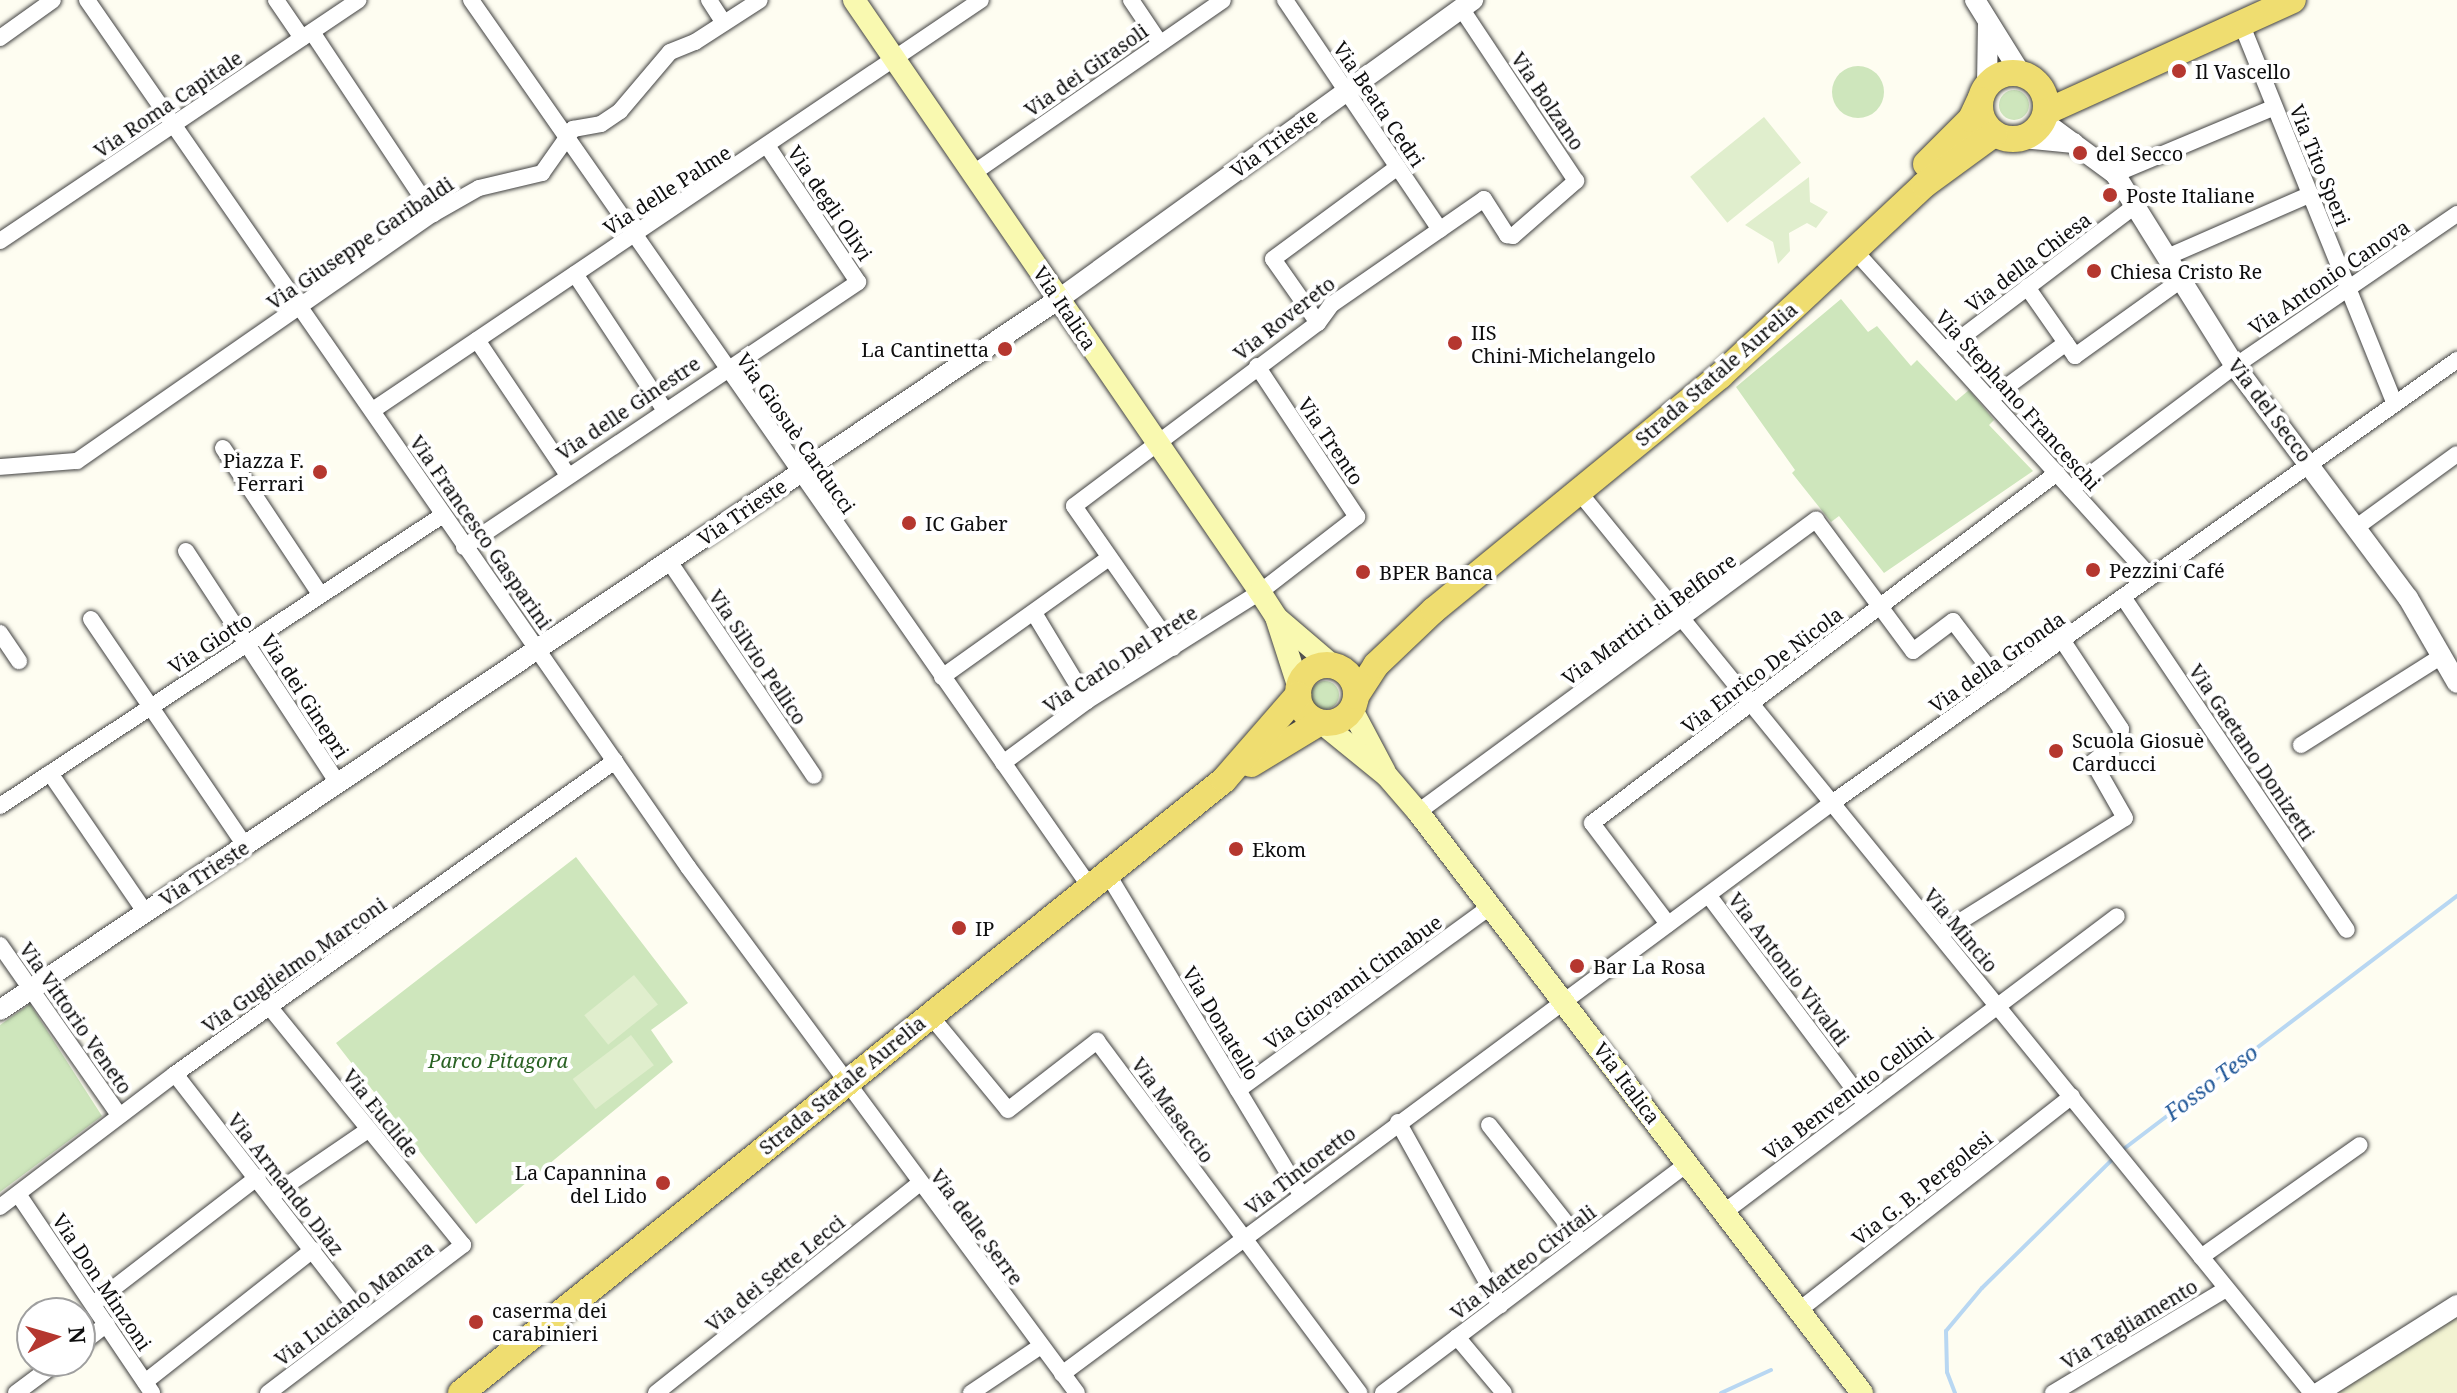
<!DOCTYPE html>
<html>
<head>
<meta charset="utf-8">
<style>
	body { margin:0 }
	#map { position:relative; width:2457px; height:1393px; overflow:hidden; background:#fefdf1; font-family:"Noto Serif",serif }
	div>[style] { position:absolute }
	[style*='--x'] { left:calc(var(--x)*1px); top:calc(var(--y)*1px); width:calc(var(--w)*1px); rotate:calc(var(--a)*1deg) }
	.farmland>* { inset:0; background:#f2f3d2 }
	.green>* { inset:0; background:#cee6bc }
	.round { border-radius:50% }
	.pitch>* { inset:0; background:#e0eecd; transform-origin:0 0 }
	.stream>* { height:4px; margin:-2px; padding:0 2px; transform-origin:2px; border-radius:2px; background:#b8d7f2 }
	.roads { filter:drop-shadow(0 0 2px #414141) drop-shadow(0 0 2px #414141) }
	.minor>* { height:16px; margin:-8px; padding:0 8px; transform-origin:8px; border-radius:8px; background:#fff }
	.tertiary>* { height:20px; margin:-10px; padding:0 10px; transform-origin:10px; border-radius:10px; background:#fff }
	.secondary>* { height:22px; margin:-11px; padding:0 11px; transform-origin:11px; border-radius:11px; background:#f9f9b0 }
	.primary>* { height:26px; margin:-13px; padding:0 13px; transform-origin:13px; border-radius:13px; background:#efdd70 }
	.primary>.ring { margin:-13px; padding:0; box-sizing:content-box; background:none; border:26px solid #efdd70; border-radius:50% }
	.dots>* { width:22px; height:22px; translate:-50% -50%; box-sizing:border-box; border:4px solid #fff; border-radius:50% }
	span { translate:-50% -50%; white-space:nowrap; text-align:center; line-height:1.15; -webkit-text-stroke:8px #fff; paint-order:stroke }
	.street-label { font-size:20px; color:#0e0e0e }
	.poi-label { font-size:20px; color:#0e0e0e }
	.left { translate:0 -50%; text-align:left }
	.right { translate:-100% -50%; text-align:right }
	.park-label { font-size:20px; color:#296223; font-style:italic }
	.water-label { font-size:22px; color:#205798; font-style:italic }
	.north { position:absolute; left:16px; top:1297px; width:80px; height:80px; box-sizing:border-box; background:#fff; border:2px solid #9f9f9f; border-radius:50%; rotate:85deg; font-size:22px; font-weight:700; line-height:32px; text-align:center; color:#0e0e0e }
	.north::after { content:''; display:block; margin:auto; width:28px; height:36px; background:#b5372f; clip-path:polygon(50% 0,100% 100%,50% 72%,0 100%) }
</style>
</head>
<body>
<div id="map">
	<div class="farmland">
		<div style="clip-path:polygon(2457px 1312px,2457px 1393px,2338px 1393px)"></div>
	</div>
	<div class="green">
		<div class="round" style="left:1832px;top:66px;width:52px;height:52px"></div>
		<div class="round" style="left:1999px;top:90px;width:30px;height:30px"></div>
		<div style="clip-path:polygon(1841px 299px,1868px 332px,1877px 326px,1911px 366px,1917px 360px,1956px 401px,1969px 390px,1994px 420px,1989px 425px,2033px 471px,1884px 573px,1839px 516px,1831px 522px,1792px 473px,1795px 470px,1736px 387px)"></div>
		<div class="round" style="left:1311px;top:681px;width:28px;height:28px"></div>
		<div style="clip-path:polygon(576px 857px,688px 1003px,651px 1030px,673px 1062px,476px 1224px,336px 1043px)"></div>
		<div style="clip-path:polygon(30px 1004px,102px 1116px,0 1192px,0 1025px)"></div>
	</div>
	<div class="pitch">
		<div style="left:1764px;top:117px;width:59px;height:95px;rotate:51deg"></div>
		<div style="clip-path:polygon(1809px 177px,1810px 202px,1828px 212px,1816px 228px,1807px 223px,1789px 233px,1790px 251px,1778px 264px,1773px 242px,1745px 225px)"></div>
		<div style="left:634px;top:975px;width:38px;height:64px;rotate:51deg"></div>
		<div style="left:631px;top:1035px;width:38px;height:73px;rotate:53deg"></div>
	</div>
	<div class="stream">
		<div style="--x:2121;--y:1151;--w:422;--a:-37.2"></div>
		<div style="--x:1721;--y:1393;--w:55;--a:-24.7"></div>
		<div style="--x:1955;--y:1393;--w:22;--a:-111"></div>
		<div style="--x:1947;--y:1372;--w:41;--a:-91.4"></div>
		<div style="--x:1946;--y:1331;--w:56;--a:-50.1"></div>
		<div style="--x:1982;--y:1288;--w:187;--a:-44.6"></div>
	</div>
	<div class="roads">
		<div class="minor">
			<div style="--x:87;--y:0;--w:1055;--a:55.27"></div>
			<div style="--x:688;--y:867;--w:654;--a:53.52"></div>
			<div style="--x:276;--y:0;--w:46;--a:55.6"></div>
			<div style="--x:471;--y:0;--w:1082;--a:55.09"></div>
			<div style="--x:709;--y:0;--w:27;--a:57"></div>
			<div style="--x:1131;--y:0;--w:52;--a:56"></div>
			<div style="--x:1285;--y:0;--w:277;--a:56"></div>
			<div style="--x:312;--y:32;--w:219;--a:56.4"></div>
			<div style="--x:2245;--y:33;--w:398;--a:68"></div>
			<div style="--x:0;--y:38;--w:65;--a:-35.6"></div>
			<div style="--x:972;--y:174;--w:305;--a:-34.7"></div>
			<div style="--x:2115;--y:174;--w:173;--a:-22.7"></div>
			<div style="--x:0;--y:241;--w:432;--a:-33.9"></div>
			<div style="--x:1855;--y:251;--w:440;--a:47.8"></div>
			<div style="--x:2167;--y:257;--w:157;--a:-23.6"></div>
			<div style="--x:575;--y:274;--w:162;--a:56.6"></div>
			<div style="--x:2027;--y:287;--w:68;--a:55.1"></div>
			<div style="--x:1318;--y:323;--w:78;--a:-125.1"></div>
			<div style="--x:1273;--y:259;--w:155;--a:-36.4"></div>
			<div style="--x:477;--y:340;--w:161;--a:56.1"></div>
			<div style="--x:1945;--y:350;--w:238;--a:-37.2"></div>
			<div style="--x:1990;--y:399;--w:94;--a:-36.4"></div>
			<div style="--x:2066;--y:343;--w:16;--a:55"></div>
			<div style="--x:2075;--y:356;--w:130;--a:-35.6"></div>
			<div style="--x:373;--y:410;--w:733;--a:-33.99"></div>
			<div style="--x:223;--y:448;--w:175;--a:56.4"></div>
			<div style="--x:0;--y:467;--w:77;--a:-4.5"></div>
			<div style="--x:77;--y:461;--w:433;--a:-34.8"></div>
			<div style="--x:433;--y:214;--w:53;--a:-29.5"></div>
			<div style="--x:479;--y:188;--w:65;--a:-13.4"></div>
			<div style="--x:542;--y:173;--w:54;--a:-54.8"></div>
			<div style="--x:573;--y:129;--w:28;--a:-10"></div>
			<div style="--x:601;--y:124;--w:23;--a:-34"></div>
			<div style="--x:620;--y:111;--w:77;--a:-49.7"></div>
			<div style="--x:670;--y:52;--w:27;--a:-22"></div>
			<div style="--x:695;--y:42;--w:77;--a:-32.9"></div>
			<div style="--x:2071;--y:489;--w:205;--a:-36.9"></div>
			<div style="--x:2235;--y:366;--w:269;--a:-34.4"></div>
			<div style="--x:1579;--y:492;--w:1162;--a:50.87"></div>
			<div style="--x:2358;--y:526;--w:122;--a:-36"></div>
			<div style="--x:464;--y:547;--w:475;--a:-33.9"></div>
			<div style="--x:858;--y:282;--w:162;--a:-123.7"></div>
			<div style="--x:186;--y:551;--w:277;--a:56.8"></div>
			<div style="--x:669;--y:561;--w:259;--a:56"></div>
			<div style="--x:2123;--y:597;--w:401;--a:56.1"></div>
			<div style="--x:1034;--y:613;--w:103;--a:58.9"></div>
			<div style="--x:91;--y:619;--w:274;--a:55.8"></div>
			<div style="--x:0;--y:633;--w:34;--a:56"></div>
			<div style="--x:1173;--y:648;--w:173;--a:-124.9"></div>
			<div style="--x:1074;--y:506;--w:305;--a:-36.9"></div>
			<div style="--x:1318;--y:323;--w:22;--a:-54"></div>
			<div style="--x:1331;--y:305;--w:186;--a:-34.7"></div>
			<div style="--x:1484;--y:199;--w:43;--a:57.4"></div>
			<div style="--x:1507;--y:235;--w:6;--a:9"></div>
			<div style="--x:1513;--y:236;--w:84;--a:-41.1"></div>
			<div style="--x:1576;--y:181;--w:208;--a:-123.6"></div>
			<div style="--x:942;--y:677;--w:205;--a:-35.5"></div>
			<div style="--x:2301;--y:745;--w:167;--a:-32.3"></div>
			<div style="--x:1003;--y:763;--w:104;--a:-36.4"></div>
			<div style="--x:1087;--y:701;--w:204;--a:-32.2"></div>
			<div style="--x:1260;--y:592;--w:123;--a:-37.7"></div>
			<div style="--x:1357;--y:517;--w:181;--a:-123.5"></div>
			<div style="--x:50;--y:773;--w:168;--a:55.6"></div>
			<div style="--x:0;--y:806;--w:530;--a:-33.3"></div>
			<div style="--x:1418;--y:812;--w:494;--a:-36.3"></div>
			<div style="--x:1816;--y:520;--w:163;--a:53.5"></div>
			<div style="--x:1913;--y:651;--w:50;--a:-36.9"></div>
			<div style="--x:1953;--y:621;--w:79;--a:52.7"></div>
			<div style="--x:1107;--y:873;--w:375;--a:58.9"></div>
			<div style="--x:1709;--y:896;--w:261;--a:53.1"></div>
			<div style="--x:1668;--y:924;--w:126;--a:-127"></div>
			<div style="--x:1592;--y:823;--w:582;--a:-36.97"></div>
			<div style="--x:1940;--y:934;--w:218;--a:-32.1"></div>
			<div style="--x:2125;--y:818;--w:64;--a:-119.7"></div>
			<div style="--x:2093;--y:762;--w:35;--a:-39"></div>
			<div style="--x:2120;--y:740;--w:11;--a:-85"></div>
			<div style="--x:2121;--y:729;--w:107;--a:-123.5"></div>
			<div style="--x:0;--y:945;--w:208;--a:55"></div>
			<div style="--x:929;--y:1014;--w:124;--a:50.5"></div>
			<div style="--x:1008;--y:1110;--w:113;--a:-37.8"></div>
			<div style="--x:1097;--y:1041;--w:439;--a:53.3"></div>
			<div style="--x:175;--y:1074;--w:310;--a:52.2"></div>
			<div style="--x:1238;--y:1090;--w:313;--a:-36"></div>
			<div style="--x:1398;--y:1122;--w:210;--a:60.9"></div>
			<div style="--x:1489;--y:1125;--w:150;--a:51.8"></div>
			<div style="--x:18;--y:1194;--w:240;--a:56"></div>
			<div style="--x:271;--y:1196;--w:117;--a:-34.2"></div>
			<div style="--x:0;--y:1207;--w:220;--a:-37.2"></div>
			<div style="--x:175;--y:1074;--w:540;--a:-35.43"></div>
			<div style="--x:1723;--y:1213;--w:493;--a:-37"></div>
			<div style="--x:2201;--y:1257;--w:194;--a:-35.2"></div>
			<div style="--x:93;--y:1304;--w:208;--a:-37.6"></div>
			<div style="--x:1798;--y:1311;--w:348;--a:-38.1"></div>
			<div style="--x:1457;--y:1337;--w:73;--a:50"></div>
			<div style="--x:80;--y:1345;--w:34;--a:-38"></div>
			<div style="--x:1062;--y:1374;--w:955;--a:-36.57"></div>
			<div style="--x:1829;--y:805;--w:770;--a:-35.32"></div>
			<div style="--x:145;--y:1382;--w:214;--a:-38.2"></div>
			<div style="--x:16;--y:1393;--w:54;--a:-36.7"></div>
			<div style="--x:268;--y:1393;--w:245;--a:-37.2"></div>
			<div style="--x:463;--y:1245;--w:308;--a:-129.1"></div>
			<div style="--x:656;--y:1393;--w:336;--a:-38.5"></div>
			<div style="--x:971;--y:1393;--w:84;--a:-33.9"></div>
			<div style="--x:1383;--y:1393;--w:382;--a:-37"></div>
			<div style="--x:2053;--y:1393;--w:202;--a:-31"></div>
		</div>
		<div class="tertiary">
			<div style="--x:1975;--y:0;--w:87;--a:58.1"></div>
			<div style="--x:1987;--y:85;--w:63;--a:-89.1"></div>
			<div style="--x:2043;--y:121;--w:89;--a:36.4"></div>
			<div style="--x:2115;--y:174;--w:226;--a:58"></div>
			<div style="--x:2235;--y:366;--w:289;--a:53.3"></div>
			<div style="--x:2408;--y:598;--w:98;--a:60"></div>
			<div style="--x:2023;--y:138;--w:51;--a:5.6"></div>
			<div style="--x:0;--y:1010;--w:1276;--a:-33.88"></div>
			<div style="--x:1059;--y:299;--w:511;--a:-35.84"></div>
			<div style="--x:2318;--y:1393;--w:165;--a:-32.3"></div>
		</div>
		<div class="secondary">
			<div style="--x:854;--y:0;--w:718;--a:55.56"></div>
			<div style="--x:1260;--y:592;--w:30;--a:57"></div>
			<div style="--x:1276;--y:617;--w:75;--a:72.1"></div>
			<div style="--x:1277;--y:618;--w:74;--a:40.6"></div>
			<div style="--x:1352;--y:710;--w:70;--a:62"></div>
			<div style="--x:1323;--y:724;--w:82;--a:39.1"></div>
			<div style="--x:1387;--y:776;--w:48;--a:49.3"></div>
			<div style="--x:1418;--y:812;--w:731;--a:52.61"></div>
		</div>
		<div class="primary">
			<div class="ring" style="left:1980px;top:73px;width:40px;height:40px"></div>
			<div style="--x:2046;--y:112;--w:271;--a:-24.4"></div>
			<div style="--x:1926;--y:164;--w:64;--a:-45"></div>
			<div style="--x:1971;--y:119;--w:21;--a:-65"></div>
			<div class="ring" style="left:1298px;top:665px;width:32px;height:32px"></div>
			<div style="--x:1356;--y:696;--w:37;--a:-57"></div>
			<div style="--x:1376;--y:665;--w:80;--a:-43.5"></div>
			<div style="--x:1434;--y:610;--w:370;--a:-39.3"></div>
			<div style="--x:1720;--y:376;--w:279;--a:-43.1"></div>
			<div style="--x:1924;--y:185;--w:87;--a:-36.1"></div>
			<div style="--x:1251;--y:764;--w:79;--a:-31.1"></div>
			<div style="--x:461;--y:1393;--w:979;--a:-38.78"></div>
			<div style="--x:1224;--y:780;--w:113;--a:-49"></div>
		</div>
	</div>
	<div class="dots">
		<div style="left:2179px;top:71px;background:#b5372f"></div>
		<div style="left:2080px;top:153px;background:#b5372f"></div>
		<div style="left:2110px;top:195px;background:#b5372f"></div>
		<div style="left:2094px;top:271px;background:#b5372f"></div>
		<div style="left:1455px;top:343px;background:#b5372f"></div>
		<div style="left:1005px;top:349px;background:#b5372f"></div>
		<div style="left:320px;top:472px;background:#b5372f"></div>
		<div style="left:909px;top:523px;background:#b5372f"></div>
		<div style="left:2093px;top:570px;background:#b5372f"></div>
		<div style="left:1363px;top:572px;background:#b5372f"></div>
		<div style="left:2056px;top:751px;background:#b5372f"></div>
		<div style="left:1236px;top:849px;background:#b5372f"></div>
		<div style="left:959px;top:928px;background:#b5372f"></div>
		<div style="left:1577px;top:966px;background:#b5372f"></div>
		<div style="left:663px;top:1183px;background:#b5372f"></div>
		<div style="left:476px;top:1322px;background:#b5372f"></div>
	</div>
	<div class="street-label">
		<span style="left:1086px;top:70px;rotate:-35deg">Via dei Girasoli</span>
		<span style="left:1548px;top:101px;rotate:56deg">Via Bolzano</span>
		<span style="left:168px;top:104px;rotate:-34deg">Via Roma Capitale</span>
		<span style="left:1379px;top:104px;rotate:56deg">Via Beata Cedri</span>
		<span style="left:1274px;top:143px;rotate:-36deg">Via Trieste</span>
		<span style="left:2320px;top:165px;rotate:68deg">Via Tito Speri</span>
		<span style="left:667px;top:190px;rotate:-33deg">Via delle Palme</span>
		<span style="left:830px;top:203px;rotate:56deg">Via degli Olivi</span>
		<span style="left:360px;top:243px;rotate:-34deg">Via Giuseppe Garibaldi</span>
		<span style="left:2028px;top:262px;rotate:-37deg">Via della Chiesa</span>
		<span style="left:2329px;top:277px;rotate:-34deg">Via Antonio Canova</span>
		<span style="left:1065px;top:308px;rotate:56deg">Via Italica</span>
		<span style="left:1284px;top:318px;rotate:-38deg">Via Rovereto</span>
		<span style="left:1716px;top:374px;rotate:-41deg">Strada Statale Aurelia</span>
		<span style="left:2018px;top:400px;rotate:48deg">Via Stephano Franceschi</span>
		<span style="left:628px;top:408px;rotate:-34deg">Via delle Ginestre</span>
		<span style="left:2270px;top:410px;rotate:53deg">Via del Secco</span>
		<span style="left:796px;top:433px;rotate:55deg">Via Giosuè Carducci</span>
		<span style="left:1331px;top:441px;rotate:56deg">Via Trento</span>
		<span style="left:742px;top:512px;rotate:-34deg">Via Trieste</span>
		<span style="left:481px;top:532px;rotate:55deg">Via Francesco Gasparini</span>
		<span style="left:1649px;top:619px;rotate:-36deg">Via Martiri di Belfiore</span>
		<span style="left:210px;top:643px;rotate:-33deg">Via Giotto</span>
		<span style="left:758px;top:657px;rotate:56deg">Via Silvio Pellico</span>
		<span style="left:1120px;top:659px;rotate:-33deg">Via Carlo Del Prete</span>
		<span style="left:1997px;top:662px;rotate:-35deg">Via della Gronda</span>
		<span style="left:1762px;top:670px;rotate:-37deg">Via Enrico De Nicola</span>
		<span style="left:305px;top:696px;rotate:57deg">Via dei Ginepri</span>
		<span style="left:2252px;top:752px;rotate:56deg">Via Gaetano Donizetti</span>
		<span style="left:204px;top:873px;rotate:-33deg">Via Trieste</span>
		<span style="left:1961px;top:930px;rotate:50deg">Via Mincio</span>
		<span style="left:294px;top:965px;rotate:-35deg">Via Guglielmo Marconi</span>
		<span style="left:1789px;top:969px;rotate:53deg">Via Antonio Vivaldi</span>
		<span style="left:1353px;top:982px;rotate:-36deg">Via Giovanni Cimabue</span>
		<span style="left:76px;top:1018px;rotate:55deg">Via Vittorio Veneto</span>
		<span style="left:1221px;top:1023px;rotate:59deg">Via Donatello</span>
		<span style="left:1627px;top:1083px;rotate:53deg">Via Italica</span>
		<span style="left:842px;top:1085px;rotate:-39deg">Strada Statale Aurelia</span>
		<span style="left:1848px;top:1093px;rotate:-37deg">Via Benvenuto Cellini</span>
		<span style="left:1173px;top:1110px;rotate:54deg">Via Masaccio</span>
		<span style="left:381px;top:1113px;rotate:51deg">Via Euclide</span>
		<span style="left:1300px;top:1170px;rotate:-37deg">Via Tintoretto</span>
		<span style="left:286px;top:1184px;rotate:52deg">Via Armando Diaz</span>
		<span style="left:1922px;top:1188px;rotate:-38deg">Via G. B. Pergolesi</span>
		<span style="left:977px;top:1227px;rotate:53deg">Via delle Serre</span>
		<span style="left:1523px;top:1262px;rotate:-37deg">Via Matteo Civitali</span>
		<span style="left:775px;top:1273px;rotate:-39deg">Via dei Sette Lecci</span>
		<span style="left:102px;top:1282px;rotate:56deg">Via Don Minzoni</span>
		<span style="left:354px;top:1303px;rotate:-37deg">Via Luciano Manara</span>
		<span style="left:2129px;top:1324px;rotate:-31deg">Via Tagliamento</span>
	</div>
	<div class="poi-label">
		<span class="left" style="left:2195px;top:71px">Il Vascello</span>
		<span class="left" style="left:2096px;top:153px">del Secco</span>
		<span class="left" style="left:2126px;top:195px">Poste Italiane</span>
		<span class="left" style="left:2110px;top:271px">Chiesa Cristo Re</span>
		<span class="left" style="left:1471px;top:344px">IIS<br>Chini-Michelangelo</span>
		<span class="right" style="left:989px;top:349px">La Cantinetta</span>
		<span class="right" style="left:304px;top:472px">Piazza F.<br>Ferrari</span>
		<span class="left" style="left:925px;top:523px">IC Gaber</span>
		<span class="left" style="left:2109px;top:570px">Pezzini Café</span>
		<span class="left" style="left:1379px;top:572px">BPER Banca</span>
		<span class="left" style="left:2072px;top:752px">Scuola Giosuè<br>Carducci</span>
		<span class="left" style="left:1252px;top:849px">Ekom</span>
		<span class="left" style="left:975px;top:928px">IP</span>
		<span class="left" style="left:1593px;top:966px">Bar La Rosa</span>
		<span class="right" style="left:647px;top:1184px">La Capannina<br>del Lido</span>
		<span class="left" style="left:492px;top:1322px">caserma dei<br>carabinieri</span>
	</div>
	<div class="park-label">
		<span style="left:498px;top:1060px">Parco Pitagora</span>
	</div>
	<div class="water-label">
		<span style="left:2211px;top:1082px;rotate:-37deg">Fosso Teso</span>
	</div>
	<div class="north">N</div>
</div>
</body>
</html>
